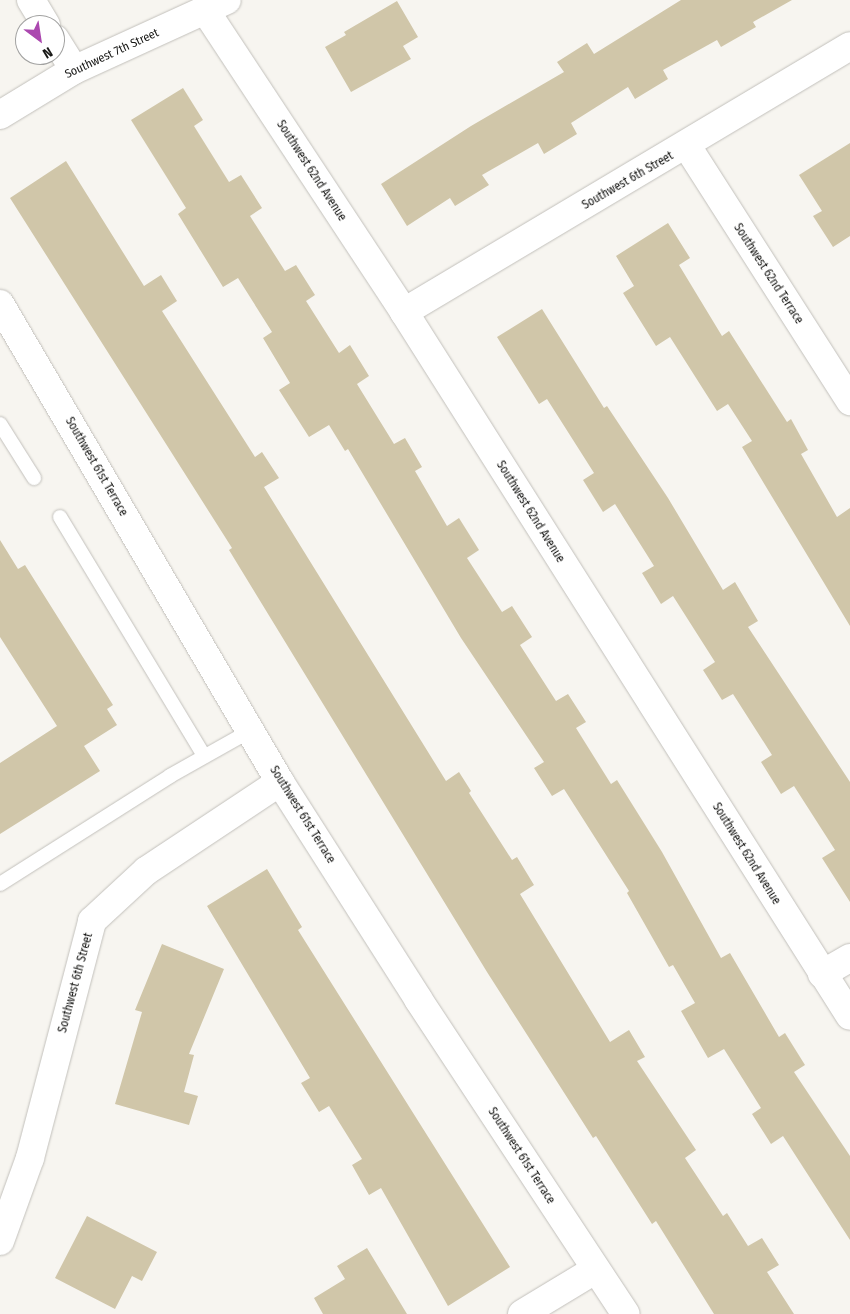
<!DOCTYPE html>
<html>
<head>
<meta charset="utf-8">
<style>
	body { margin:0 }
	#map { position:relative; width:850px; height:1314px; overflow:hidden; background:#f7f5f0; font-family:"Fira Sans Condensed",sans-serif }
	div>[style] { position:absolute }
	[style*='--x'] { left:calc(var(--x)*1px); top:calc(var(--y)*1px); width:calc(var(--w)*1px); rotate:calc(var(--a)*1deg) }
	.building>* { inset:0; background:#d0c6a9 }
	.roads { filter:drop-shadow(0 0 1px #c2c0bb) drop-shadow(0 0 1px #c2c0bb) }
	.lane>* { height:14px; margin:-7px; padding:0 7px; transform-origin:7px; border-radius:7px; background:#fff }
	.street>* { height:28px; margin:-14px; padding:0 14px; transform-origin:14px; border-radius:14px; background:#fff }
	span { translate:-50% -50%; white-space:nowrap; text-align:center; line-height:1.15; -webkit-text-stroke:4px #fff; paint-order:stroke }
	.street-label { font-size:12px; color:#171715 }
	.north { position:absolute; left:15px; top:15px; width:50px; height:50px; box-sizing:border-box; background:#fff; border:1px solid #a2a2a1; border-radius:50%; rotate:149deg; font-size:14px; font-weight:700; line-height:20px; text-align:center; color:#171715 }
	.north::after { content:''; display:block; margin:auto; width:18px; height:22px; background:#ab48af; clip-path:polygon(50% 0,100% 100%,50% 72%,0 100%) }
</style>
</head>
<body>
<div id="map">
	<div class="building">
		<div style="clip-path:polygon(681px 0,792px 0,753px 22px,756px 27px,721px 47px,717px 40px,663px 70px,668px 79px,635px 99px,628px 87px,571px 123px,577px 134px,544px 154px,538px 143px,482px 175px,489px 185px,455px 206px,450px 198px,407px 226px,381px 184px,471px 126px,564px 72px,557px 62px,587px 43px,594px 54px)"></div>
		<div style="clip-path:polygon(397px 1px,418px 37px,403px 46px,411px 59px,351px 92px,325px 47px,346px 35px,344px 32px)"></div>
		<div style="clip-path:polygon(183px 88px,203px 120px,194px 126px,229px 182px,241px 175px,262px 208px,250px 216px,285px 271px,296px 265px,315px 295px,306px 301px,339px 353px,350px 345px,369px 376px,357px 384px,394px 444px,405px 438px,422px 467px,415px 471px,447px 526px,459px 518px,479px 550px,467px 558px,502px 612px,512px 606px,532px 637px,520px 645px,556px 701px,568px 694px,586px 722px,576px 728px,611px 784px,617px 780px,662px 852px,721px 958px,730px 953px,779px 1037px,785px 1033px,805px 1065px,794px 1072px,850px 1156px,850px 1240px,783px 1136px,771px 1144px,752px 1114px,761px 1108px,724px 1049px,708px 1058px,681px 1011px,695px 1003px,673px 965px,669px 967px,627px 893px,629px 891px,564px 789px,552px 796px,534px 768px,544px 762px,461px 638px,348px 449px,345px 451px,329px 425px,309px 437px,279px 390px,290px 383px,263px 338px,272px 332px,238px 278px,223px 287px,178px 214px,186px 208px,131px 120px)"></div>
		<div style="clip-path:polygon(850px 143px,850px 236px,833px 247px,813px 216px,822px 211px,799px 175px)"></div>
		<div style="clip-path:polygon(66px 161px,144px 286px,161px 275px,177px 301px,162px 311px,255px 457px,262px 452px,279px 478px,264px 487px,446px 781px,459px 772px,471px 791px,469px 793px,512px 860px,517px 857px,534px 885px,520px 894px,610px 1042px,629px 1030px,645px 1057px,637px 1061px,696px 1150px,685px 1158px,723px 1216px,727px 1213px,748px 1246px,762px 1238px,779px 1265px,767px 1272px,794px 1314px,714px 1314px,656px 1221px,652px 1224px,596px 1136px,593px 1138px,487px 972px,229px 550px,232px 548px,10px 198px)"></div>
		<div style="clip-path:polygon(668px 223px,690px 258px,679px 265px,722px 336px,729px 331px,787px 422px,791px 419px,808px 450px,801px 454px,837px 517px,850px 508px,850px 626px,742px 447px,752px 441px,728px 404px,717px 411px,670px 337px,656px 346px,623px 293px,634px 286px,616px 256px)"></div>
		<div style="clip-path:polygon(542px 309px,604px 408px,607px 406px,668px 498px,723px 590px,735px 582px,758px 621px,748px 627px,850px 782px,850px 902px,822px 858px,835px 850px,794px 786px,781px 794px,761px 762px,772px 755px,733px 694px,722px 700px,703px 670px,715px 662px,673px 596px,661px 604px,642px 573px,654px 566px,615px 504px,603px 512px,583px 480px,594px 473px,547px 399px,539px 404px,497px 337px)"></div>
		<div style="clip-path:polygon(0 540px,18px 569px,25px 565px,113px 705px,107px 709px,117px 725px,84px 746px,100px 771px,0 834px,0 763px,57px 726px,0 637px)"></div>
		<div style="clip-path:polygon(267px 869px,302px 927px,298px 930px,510px 1267px,448px 1306px,381px 1188px,369px 1195px,352px 1165px,362px 1159px,329px 1106px,319px 1112px,301px 1083px,310px 1078px,207px 906px)"></div>
		<div style="clip-path:polygon(162px 944px,224px 969px,189px 1054px,194px 1055px,184px 1092px,198px 1096px,189px 1125px,115px 1104px,142px 1012px,135px 1010px)"></div>
		<div style="clip-path:polygon(87px 1216px,157px 1252px,142px 1281px,132px 1276px,115px 1309px,55px 1278px)"></div>
		<div style="clip-path:polygon(367px 1248px,407px 1314px,323px 1314px,314px 1298px,345px 1279px,337px 1266px)"></div>
	</div>
	<div class="roads">
		<div class="lane">
			<div style="--x:0;--y:424;--w:64;--a:57.8"></div>
			<div style="--x:60;--y:517;--w:279;--a:58.9"></div>
			<div style="--x:0;--y:884;--w:201;--a:-32.4"></div>
			<div style="--x:170;--y:776;--w:92;--a:-29.4"></div>
		</div>
		<div class="street">
			<div style="--x:31;--y:0;--w:29;--a:59"></div>
			<div style="--x:205;--y:10;--w:362;--a:56.6"></div>
			<div style="--x:404;--y:312;--w:833;--a:57.64"></div>
			<div style="--x:55;--y:39;--w:36;--a:58"></div>
			<div style="--x:0;--y:115;--w:87;--a:-31.3"></div>
			<div style="--x:74;--y:70;--w:168;--a:-24.6"></div>
			<div style="--x:687;--y:146;--w:303;--a:57.4"></div>
			<div style="--x:0;--y:304;--w:554;--a:59.64"></div>
			<div style="--x:280;--y:782;--w:257;--a:57.5"></div>
			<div style="--x:418;--y:999;--w:377;--a:56.6"></div>
			<div style="--x:404;--y:312;--w:519;--a:-30.81"></div>
			<div style="--x:822;--y:974;--w:32;--a:-30"></div>
			<div style="--x:0;--y:1241;--w:88;--a:-70.1"></div>
			<div style="--x:30;--y:1158;--w:245;--a:-75.3"></div>
			<div style="--x:92;--y:921;--w:74;--a:-42.8"></div>
			<div style="--x:146;--y:871;--w:161;--a:-33.6"></div>
			<div style="--x:522;--y:1314;--w:85;--a:-31.1"></div>
		</div>
	</div>
	<div class="street-label">
		<span style="left:112px;top:54px;rotate:-25deg">Southwest 7th Street</span>
		<span style="left:311px;top:171px;rotate:57deg">Southwest 62nd Avenue</span>
		<span style="left:628px;top:181px;rotate:-30deg">Southwest 6th Street</span>
		<span style="left:768px;top:274px;rotate:57deg">Southwest 62nd Terrace</span>
		<span style="left:96px;top:467px;rotate:60deg">Southwest 61st Terrace</span>
		<span style="left:530px;top:512px;rotate:58deg">Southwest 62nd Avenue</span>
		<span style="left:302px;top:815px;rotate:58deg">Southwest 61st Terrace</span>
		<span style="left:746px;top:854px;rotate:58deg">Southwest 62nd Avenue</span>
		<span style="left:76px;top:983px;rotate:-75deg">Southwest 6th Street</span>
		<span style="left:521px;top:1156px;rotate:57deg">Southwest 61st Terrace</span>
	</div>
	<div class="north">N</div>
</div>
</body>
</html>
